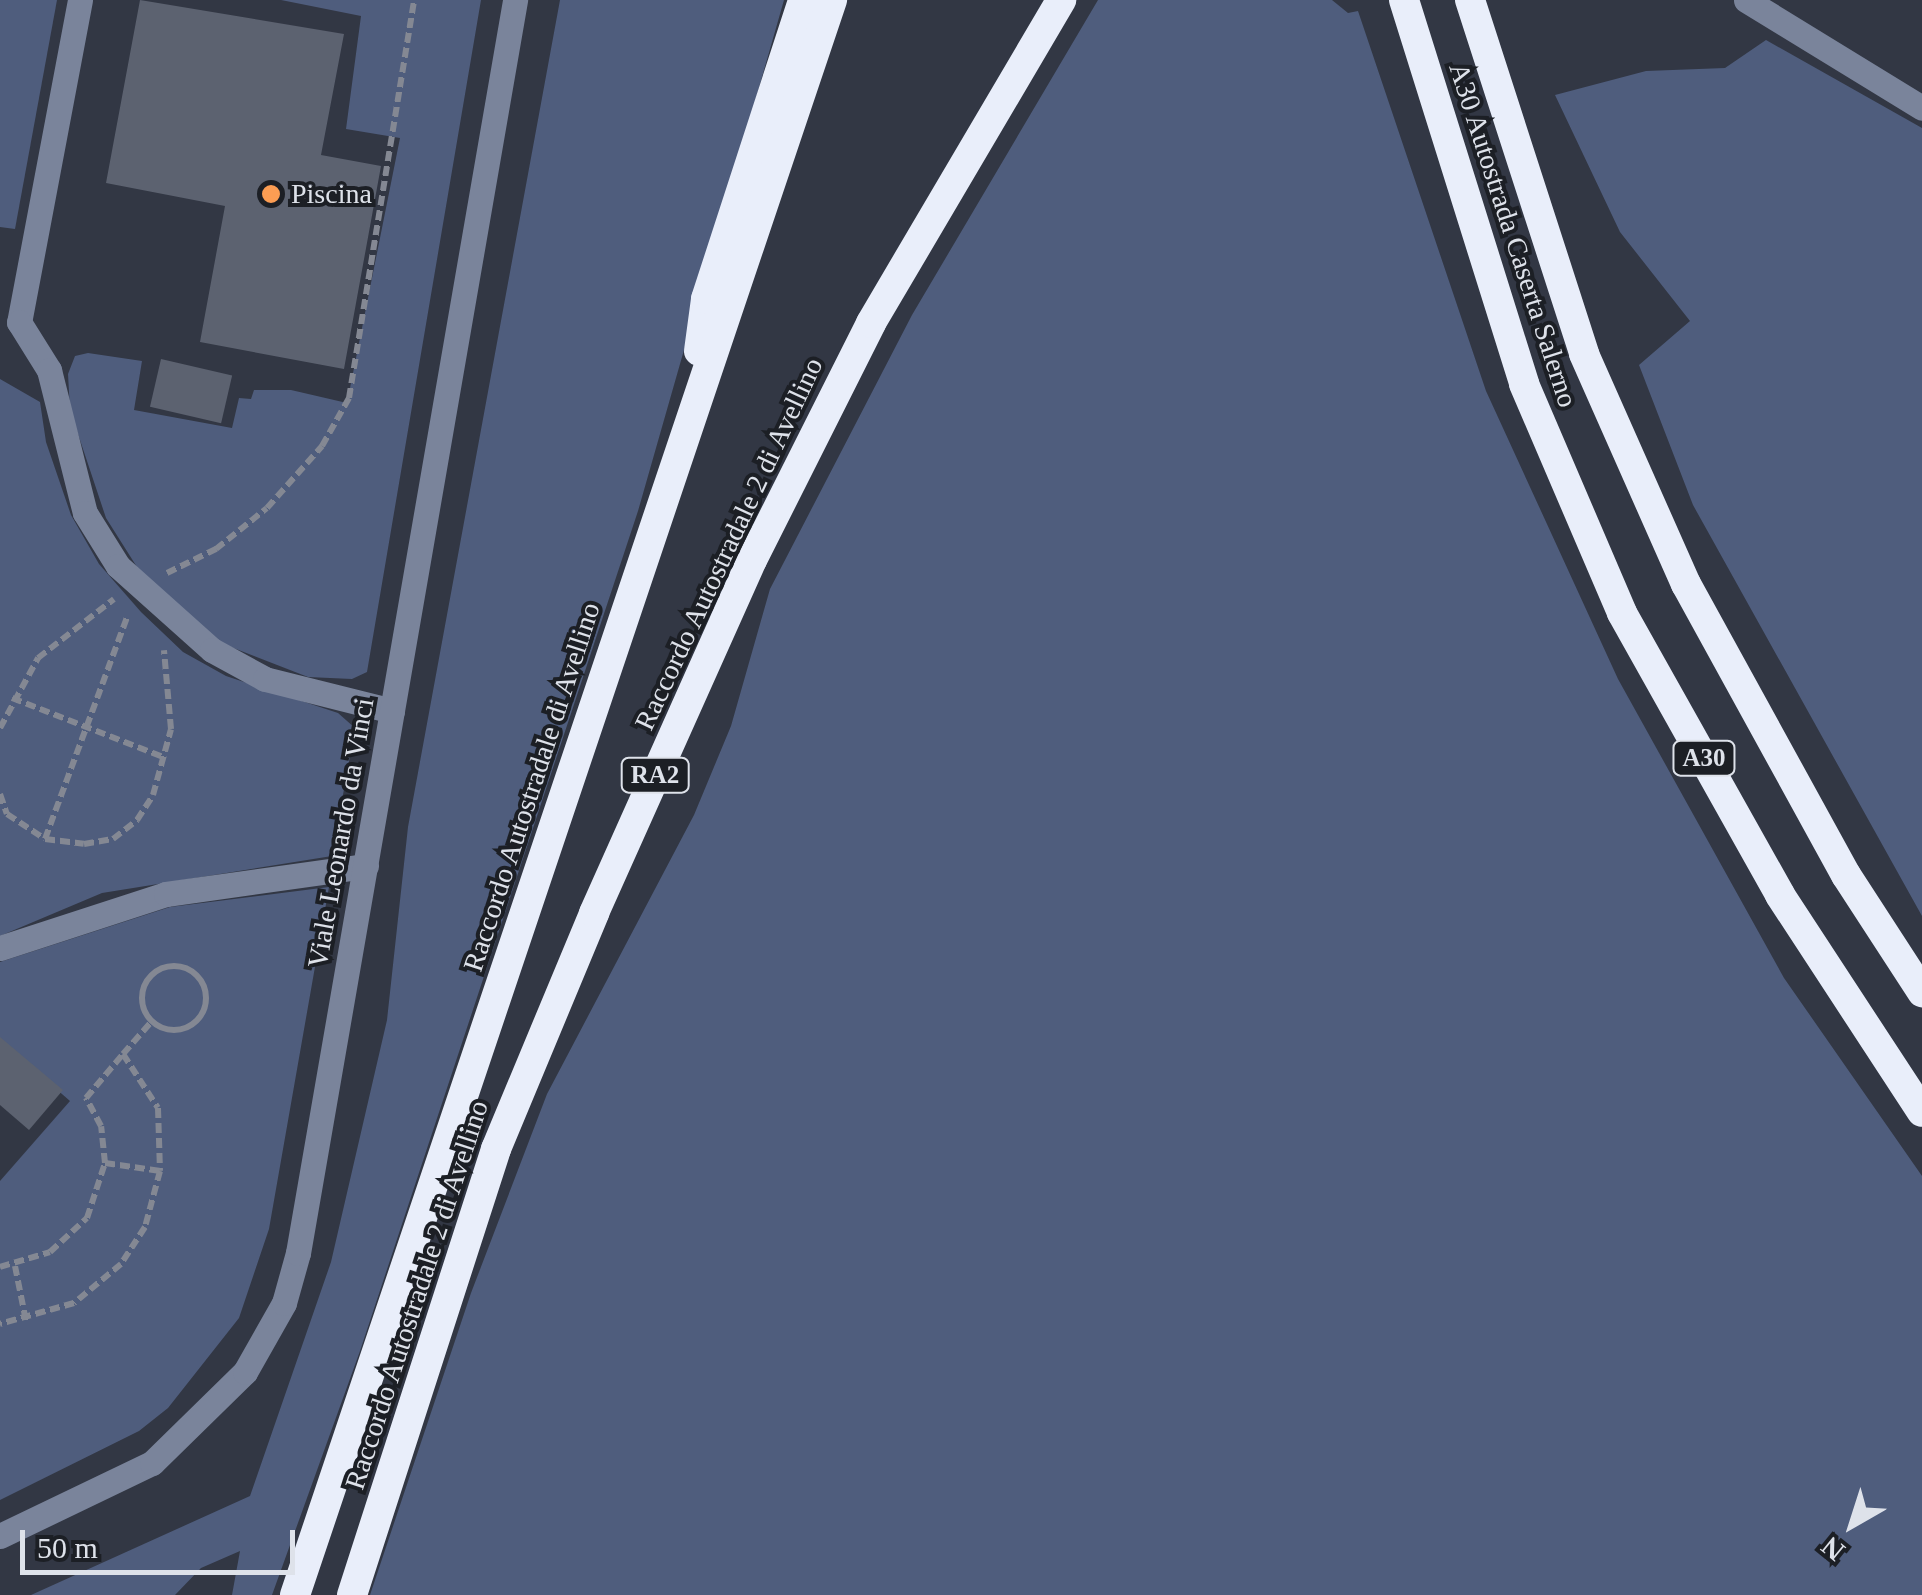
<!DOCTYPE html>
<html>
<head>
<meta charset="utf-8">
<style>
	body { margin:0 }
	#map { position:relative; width:1922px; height:1595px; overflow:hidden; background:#323744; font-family:Georgia,serif }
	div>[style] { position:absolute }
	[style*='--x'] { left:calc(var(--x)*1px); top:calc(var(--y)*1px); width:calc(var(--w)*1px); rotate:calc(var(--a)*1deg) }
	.green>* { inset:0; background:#4f5d7d }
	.building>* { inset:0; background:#5c6270; transform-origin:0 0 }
	.path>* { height:6px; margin-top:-3px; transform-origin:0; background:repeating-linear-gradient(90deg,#848893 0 10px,transparent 0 15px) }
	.path>.ring { margin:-3px; padding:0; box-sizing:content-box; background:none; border:6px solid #848893; border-radius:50% }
	.minor>* { height:25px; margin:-12.5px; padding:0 12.5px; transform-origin:12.5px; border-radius:12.5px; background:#7a849b }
	.highway>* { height:30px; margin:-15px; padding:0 15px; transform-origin:15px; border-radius:15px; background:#e9eefa }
	.dots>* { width:28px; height:28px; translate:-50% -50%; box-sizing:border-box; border:5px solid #1c1f25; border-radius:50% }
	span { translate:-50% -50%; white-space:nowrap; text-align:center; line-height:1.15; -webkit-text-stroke:8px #1c1f25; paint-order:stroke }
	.shield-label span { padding:2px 8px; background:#1c1f25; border:2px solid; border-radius:8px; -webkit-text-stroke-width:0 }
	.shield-label { font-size:25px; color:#dee2ea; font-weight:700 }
	.poi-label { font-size:28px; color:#dee2ea }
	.left { translate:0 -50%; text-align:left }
	.street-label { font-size:28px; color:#dee2ea }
	.north { position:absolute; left:1802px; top:1475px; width:100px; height:100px; -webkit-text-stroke:8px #1c1f25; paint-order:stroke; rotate:219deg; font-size:28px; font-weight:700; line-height:40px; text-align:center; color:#dee2ea }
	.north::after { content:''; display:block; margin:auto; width:35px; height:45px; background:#dee2ea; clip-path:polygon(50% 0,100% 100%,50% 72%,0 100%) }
	.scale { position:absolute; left:20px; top:1530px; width:275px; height:45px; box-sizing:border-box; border:5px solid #dee2ea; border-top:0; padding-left:12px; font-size:30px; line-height:35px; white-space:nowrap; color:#dee2ea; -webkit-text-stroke:8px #1c1f25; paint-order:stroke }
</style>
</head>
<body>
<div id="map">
	<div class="green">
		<div style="clip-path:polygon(0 0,57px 0,15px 229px,0 227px)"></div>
		<div style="clip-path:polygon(281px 0,481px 0,367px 672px,352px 679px,308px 677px,218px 642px,142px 575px,106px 518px,70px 410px,68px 374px,75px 356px,88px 353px,142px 361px,134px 410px,232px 428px,239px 398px,251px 399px,254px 390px,291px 390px,347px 403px,400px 138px,346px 129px,361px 16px)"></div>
		<div style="clip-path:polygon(560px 0,784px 0,638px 511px,360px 1351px,272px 1595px,232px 1595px,240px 1551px,201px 1568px,175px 1595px,31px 1595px,250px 1496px,331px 1262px,387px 1020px,408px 827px)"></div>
		<div style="clip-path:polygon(1098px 0,1332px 0,1348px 13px,1358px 11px,1486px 391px,1618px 679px,1784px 978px,1922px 1176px,1922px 1595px,370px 1595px,471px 1293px,547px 1094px,694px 815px,731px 726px,770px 589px,912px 315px)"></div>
		<div style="clip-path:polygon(1766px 40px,1922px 128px,1922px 916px,1693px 505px,1639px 365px,1690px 321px,1620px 232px,1555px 95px,1646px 71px,1725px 68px)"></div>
		<div style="clip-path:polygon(0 379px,40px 402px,46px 442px,71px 515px,99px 564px,141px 612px,183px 652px,226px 676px,338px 713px,355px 728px,332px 856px,102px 893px,0 936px)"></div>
		<div style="clip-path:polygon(329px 887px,269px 1229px,239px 1318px,168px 1408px,139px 1431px,0 1500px,0 1181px,70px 1101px,0 1040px,0 962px,170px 907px)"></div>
	</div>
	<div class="building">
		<div style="clip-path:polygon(140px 0,344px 34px,321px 155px,381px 166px,344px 369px,200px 342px,225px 206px,106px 183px)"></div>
		<div style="left:161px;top:359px;width:73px;height:49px;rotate:13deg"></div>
		<div style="clip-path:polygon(0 1037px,63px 1090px,29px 1130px,0 1105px)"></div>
	</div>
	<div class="path">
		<div style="--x:167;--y:573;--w:55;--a:-26.1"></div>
		<div style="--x:216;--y:549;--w:65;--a:-38.8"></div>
		<div style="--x:267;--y:508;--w:83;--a:-48.4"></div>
		<div style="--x:322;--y:446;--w:55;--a:-60.6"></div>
		<div style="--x:349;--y:398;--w:403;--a:-80.7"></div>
		<div style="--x:12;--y:698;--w:165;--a:21.3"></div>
		<div style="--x:0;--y:728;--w:80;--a:-61.5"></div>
		<div style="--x:38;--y:658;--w:96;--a:-37.8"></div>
		<div style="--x:0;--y:794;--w:21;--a:71"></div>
		<div style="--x:7;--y:814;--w:45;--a:33.3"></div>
		<div style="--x:45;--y:839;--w:39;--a:7"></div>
		<div style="--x:84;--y:844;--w:29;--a:-10"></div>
		<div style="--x:113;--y:839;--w:31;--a:-38"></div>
		<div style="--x:137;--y:820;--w:30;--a:-57"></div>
		<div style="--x:153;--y:795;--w:68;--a:-74.7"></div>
		<div style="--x:171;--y:729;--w:79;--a:-95.1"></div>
		<div style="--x:45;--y:839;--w:239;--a:-69.7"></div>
		<div class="ring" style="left:142px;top:966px;width:58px;height:58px"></div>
		<div style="--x:123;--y:1054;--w:44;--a:-48.7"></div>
		<div style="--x:105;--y:1163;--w:56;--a:8.3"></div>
		<div style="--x:15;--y:1266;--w:56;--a:78.7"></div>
		<div style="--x:0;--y:1267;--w:52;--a:-16.7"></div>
		<div style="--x:50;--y:1252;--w:50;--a:-42.6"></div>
		<div style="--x:87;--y:1218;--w:58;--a:-71.9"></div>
		<div style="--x:105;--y:1163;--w:37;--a:-96"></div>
		<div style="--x:101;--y:1126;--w:32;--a:-118"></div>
		<div style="--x:86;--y:1098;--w:57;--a:-49.9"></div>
		<div style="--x:123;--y:1054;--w:64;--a:57.1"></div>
		<div style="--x:158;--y:1108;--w:63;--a:88.2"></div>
		<div style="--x:160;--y:1171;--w:58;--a:105"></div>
		<div style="--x:145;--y:1227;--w:44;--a:123"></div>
		<div style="--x:121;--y:1264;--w:61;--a:140.3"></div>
		<div style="--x:74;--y:1303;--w:77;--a:164.2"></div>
	</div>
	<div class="minor">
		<div style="--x:80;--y:0;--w:328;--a:100.7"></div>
		<div style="--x:19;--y:322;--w:57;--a:58"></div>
		<div style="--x:49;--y:370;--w:147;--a:75.9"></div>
		<div style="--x:85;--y:513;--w:62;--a:58.1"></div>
		<div style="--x:118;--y:566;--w:126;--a:41.8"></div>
		<div style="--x:212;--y:650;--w:60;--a:28.7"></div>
		<div style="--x:265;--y:679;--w:131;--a:14.1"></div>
		<div style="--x:1746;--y:0;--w:206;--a:31.5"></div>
		<div style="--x:0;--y:948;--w:175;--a:-18"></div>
		<div style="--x:166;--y:894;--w:202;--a:-8"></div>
		<div style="--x:0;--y:1536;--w:169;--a:-25.7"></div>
		<div style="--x:152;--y:1463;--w:130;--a:-44.4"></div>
		<div style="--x:245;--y:1372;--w:79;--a:-60.5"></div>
		<div style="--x:284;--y:1303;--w:52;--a:-74.4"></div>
		<div style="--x:298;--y:1253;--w:1272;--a:-80.17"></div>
	</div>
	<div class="highway">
		<div style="--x:1404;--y:0;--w:402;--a:72.6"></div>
		<div style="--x:1524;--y:384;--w:249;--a:66.8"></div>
		<div style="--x:1622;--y:613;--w:323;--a:60.7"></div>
		<div style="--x:1780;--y:895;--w:259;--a:56.8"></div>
		<div style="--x:1470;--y:0;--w:372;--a:72.1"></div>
		<div style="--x:1584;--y:354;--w:252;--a:66.1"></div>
		<div style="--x:1686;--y:584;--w:332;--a:61.2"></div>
		<div style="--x:1846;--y:875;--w:140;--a:57"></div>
		<div style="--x:699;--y:351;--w:52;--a:-82.3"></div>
		<div style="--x:706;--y:299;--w:314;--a:-72"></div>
		<div style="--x:295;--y:1595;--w:1683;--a:-71.39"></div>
		<div style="--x:352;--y:1595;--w:469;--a:-72.1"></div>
		<div style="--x:496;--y:1149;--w:256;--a:-67.4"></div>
		<div style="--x:594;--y:913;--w:387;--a:-65.9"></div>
		<div style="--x:752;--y:560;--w:265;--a:-63.3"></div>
		<div style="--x:871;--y:323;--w:375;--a:-59.5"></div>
	</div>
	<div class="dots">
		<div style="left:271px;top:194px;background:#fc9d53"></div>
	</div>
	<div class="shield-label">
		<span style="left:1704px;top:758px">A30</span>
		<span style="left:655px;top:775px">RA2</span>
	</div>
	<div class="poi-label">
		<span class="left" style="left:291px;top:194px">Piscina</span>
	</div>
	<div class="street-label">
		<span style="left:1513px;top:235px;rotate:72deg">A30 Autostrada Caserta Salerno</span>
		<span style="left:729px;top:544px;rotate:-65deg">Raccordo Autostradale 2 di Avellino</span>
		<span style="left:532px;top:787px;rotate:-72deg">Raccordo Autostradale di Avellino</span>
		<span style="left:341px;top:833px;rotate:-80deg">Viale Leonardo da Vinci</span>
		<span style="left:417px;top:1295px;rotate:-72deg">Raccordo Autostradale 2 di Avellino</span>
	</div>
	<div class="north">N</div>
	<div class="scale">50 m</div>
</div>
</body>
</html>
